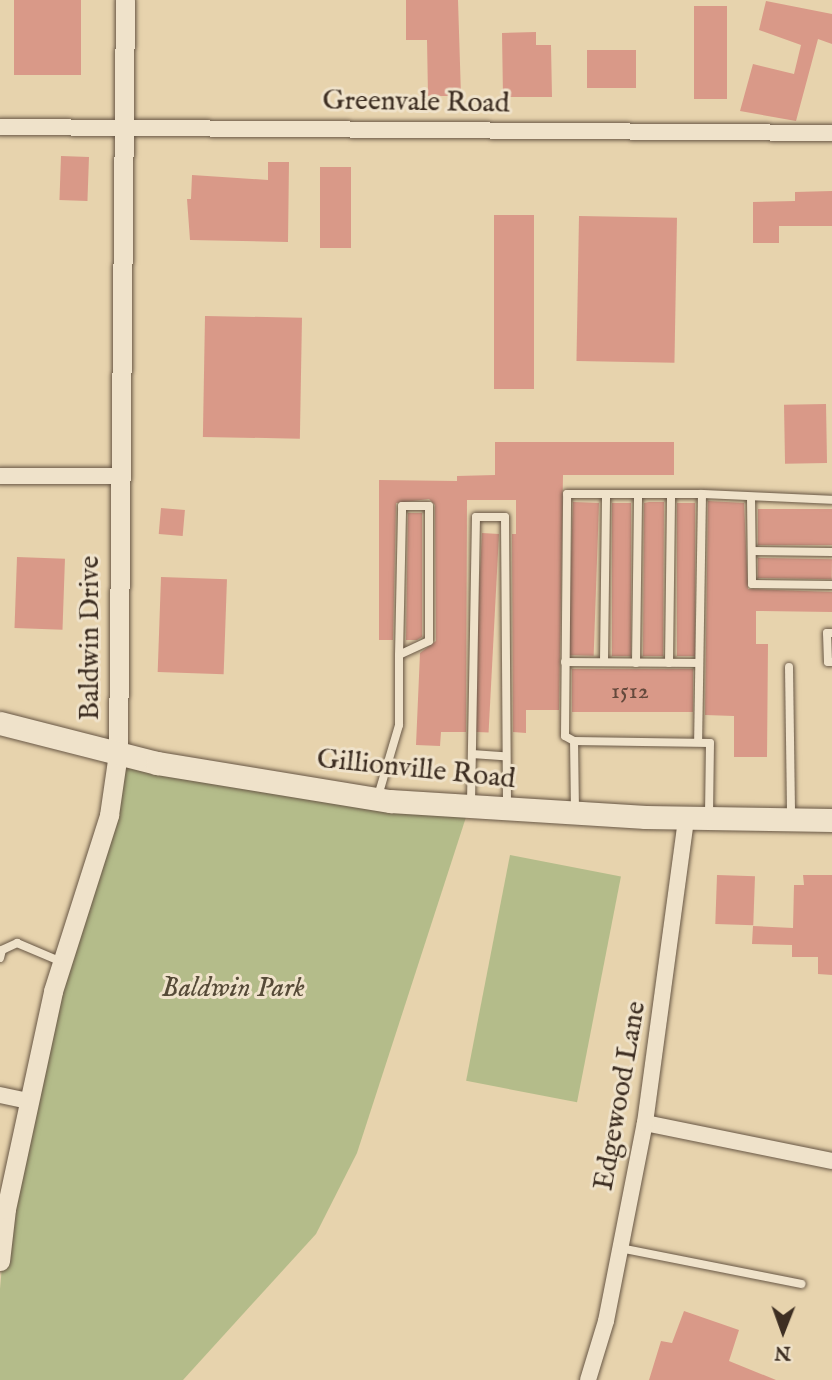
<!DOCTYPE html>
<html>
<head>
<meta charset="utf-8">
<style>
	body { margin:0 }
	#map { position:relative; width:832px; height:1380px; overflow:hidden; background:#e7d3ad; font-family:"IM FELL English",serif }
	div>[style] { position:absolute }
	[style*='--x'] { left:calc(var(--x)*1px); top:calc(var(--y)*1px); width:calc(var(--w)*1px); rotate:calc(var(--a)*1deg) }
	.green>* { inset:0; background:#b4bc8a; transform-origin:0 0 }
	.building>* { inset:0; background:#d99988; transform-origin:0 0 }
	.roads { filter:drop-shadow(0 0 2px #685745) drop-shadow(0 0 2px #685745) }
	.service>* { height:8px; margin:-4px; padding:0 4px; transform-origin:4px; border-radius:4px; background:#efe2ca }
	.minor>* { height:16px; margin:-8px; padding:0 8px; transform-origin:8px; border-radius:8px; background:#efe2ca }
	.tertiary>* { height:19px; margin:-9.5px; padding:0 9.5px; transform-origin:9.5px; border-radius:9.5px; background:#efe2ca }
	.secondary>* { height:23px; margin:-11.5px; padding:0 11.5px; transform-origin:11.5px; border-radius:11.5px; background:#efe2ca }
	span { translate:-50% -50%; white-space:nowrap; text-align:center; line-height:1.15; -webkit-text-stroke:6px #efe2ca; paint-order:stroke }
	.number-label { font-size:24px; color:#64493c }
	.number-label span { -webkit-text-stroke-width:0 }
	.street-label { font-size:28px; color:#3d2e22 }
	.park-label { font-size:28px; color:#554a37; font-style:italic }
	.north { position:absolute; left:748px; top:1296px; width:70px; height:70px; -webkit-text-stroke:5px #efe2ca; paint-order:stroke; rotate:181deg; font-size:19px; font-weight:700; line-height:28px; text-align:center; color:#3d2e22 }
	.north::after { content:''; display:block; margin:auto; width:24px; height:32px; background:#3d2e22; clip-path:polygon(50% 0,100% 100%,50% 72%,0 100%) }
</style>
</head>
<body>
<div id="map">
	<div class="green">
		<div style="clip-path:polygon(119px 756px,468px 811px,357px 1153px,316px 1234px,183px 1380px,0 1380px,0 1289px,7px 1209px)"></div>
		<div style="left:510px;top:855px;width:113px;height:230px;rotate:11deg"></div>
	</div>
	<div class="building">
		<div style="left:14px;top:0;width:67px;height:75px"></div>
		<div style="clip-path:polygon(406px 0,458px 0,461px 96px,428px 96px,427px 40px,406px 40px)"></div>
		<div style="clip-path:polygon(766px 1px,832px 14px,832px 44px,818px 39px,796px 121px,740px 111px,753px 64px,794px 74px,801px 45px,759px 30px)"></div>
		<div style="left:694px;top:6px;width:33px;height:93px"></div>
		<div style="clip-path:polygon(536px 32px,536px 45px,551px 45px,552px 97px,503px 97px,502px 33px)"></div>
		<div style="left:587px;top:50px;width:49px;height:38px"></div>
		<div style="left:61px;top:156px;width:28px;height:44px;rotate:2deg"></div>
		<div style="clip-path:polygon(268px 162px,289px 162px,288px 242px,190px 240px,187px 199px,191px 199px,192px 175px,268px 180px)"></div>
		<div style="left:320px;top:167px;width:31px;height:81px"></div>
		<div style="clip-path:polygon(832px 191px,832px 226px,779px 226px,779px 243px,753px 243px,753px 202px,795px 201px,795px 192px)"></div>
		<div style="left:494px;top:215px;width:40px;height:174px"></div>
		<div style="left:579px;top:216px;width:98px;height:145px;rotate:1deg"></div>
		<div style="left:205px;top:316px;width:97px;height:121px;rotate:1deg"></div>
		<div style="left:826px;top:404px;width:59px;height:42px;rotate:89deg"></div>
		<div style="clip-path:polygon(495px 442px,674px 442px,674px 475px,563px 475px,559px 710px,526px 710px,526px 733px,513px 732px,512px 534px,516px 534px,516px 500px,467px 500px,466px 732px,441px 732px,440px 746px,416px 745px,420px 653px,436px 641px,435px 505px,429px 499px,396px 503px,393px 640px,379px 640px,379px 480px,457px 481px,457px 476px,495px 475px)"></div>
		<div style="clip-path:polygon(708px 501px,744px 503px,748px 589px,832px 592px,832px 612px,756px 611px,756px 644px,768px 644px,767px 757px,734px 757px,734px 716px,705px 715px)"></div>
		<div style="left:573px;top:502px;width:26px;height:153px;rotate:2deg"></div>
		<div style="clip-path:polygon(649px 502px,664px 502px,663px 656px,643px 656px,644px 503px)"></div>
		<div style="left:612px;top:503px;width:19px;height:153px"></div>
		<div style="left:677px;top:503px;width:18px;height:153px"></div>
		<div style="left:161px;top:508px;width:24px;height:26px;rotate:5deg"></div>
		<div style="left:832px;top:509px;width:36px;height:74px;rotate:90deg"></div>
		<div style="clip-path:polygon(408px 513px,422px 513px,422px 637px,417px 640px,406px 640px)"></div>
		<div style="left:482px;top:533px;width:17px;height:199px;rotate:3deg"></div>
		<div style="left:17px;top:557px;width:48px;height:71px;rotate:2deg"></div>
		<div style="left:758px;top:558px;width:74px;height:20px;rotate:1deg"></div>
		<div style="left:161px;top:577px;width:66px;height:95px;rotate:2deg"></div>
		<div style="left:572px;top:669px;width:121px;height:43px"></div>
		<div style="left:717px;top:875px;width:38px;height:49px;rotate:2deg"></div>
		<div style="clip-path:polygon(803px 875px,832px 875px,832px 975px,818px 974px,818px 957px,792px 957px,792px 945px,752px 944px,753px 926px,793px 928px,794px 885px,804px 885px)"></div>
		<div style="clip-path:polygon(684px 1311px,739px 1330px,729px 1361px,776px 1380px,649px 1380px,661px 1341px,672px 1343px)"></div>
	</div>
	<div class="roads">
		<div class="service">
			<div style="--x:702;--y:494;--w:130;--a:2.6"></div>
			<div style="--x:751;--y:498;--w:86;--a:89.3"></div>
			<div style="--x:752;--y:584;--w:80;--a:0.7"></div>
			<div style="--x:752;--y:551;--w:80;--a:0.7"></div>
			<div style="--x:832;--y:633;--w:5;--a:180"></div>
			<div style="--x:827;--y:633;--w:29;--a:88"></div>
			<div style="--x:828;--y:662;--w:4;--a:0"></div>
			<div style="--x:565;--y:662;--w:134;--a:0.4"></div>
			<div style="--x:604;--y:662;--w:168;--a:-89.3"></div>
			<div style="--x:636;--y:663;--w:169;--a:-89.3"></div>
			<div style="--x:669;--y:663;--w:169;--a:-89.3"></div>
			<div style="--x:789;--y:667;--w:149;--a:89.2"></div>
			<div style="--x:574;--y:741;--w:10;--a:-151"></div>
			<div style="--x:565;--y:736;--w:242;--a:-89.5"></div>
			<div style="--x:567;--y:494;--w:135;--a:0"></div>
			<div style="--x:702;--y:494;--w:248;--a:90.9"></div>
			<div style="--x:472;--y:754;--w:32;--a:4"></div>
			<div style="--x:378;--y:796;--w:74;--a:-73.5"></div>
			<div style="--x:399;--y:725;--w:70;--a:-90"></div>
			<div style="--x:399;--y:655;--w:149;--a:-88.8"></div>
			<div style="--x:402;--y:506;--w:27;--a:0"></div>
			<div style="--x:429;--y:506;--w:135;--a:90"></div>
			<div style="--x:429;--y:641;--w:33;--a:155"></div>
			<div style="--x:471;--y:803;--w:286;--a:-89"></div>
			<div style="--x:476;--y:517;--w:29;--a:0"></div>
			<div style="--x:505;--y:517;--w:291;--a:89.6"></div>
			<div style="--x:575;--y:811;--w:70;--a:-90.8"></div>
			<div style="--x:574;--y:741;--w:136;--a:0.8"></div>
			<div style="--x:710;--y:743;--w:72;--a:90.8"></div>
			<div style="--x:0;--y:958;--w:8;--a:-76"></div>
			<div style="--x:2;--y:950;--w:17;--a:-25"></div>
			<div style="--x:17;--y:943;--w:49;--a:22.9"></div>
			<div style="--x:620;--y:1248;--w:185;--a:11.2"></div>
		</div>
		<div class="minor">
			<div style="--x:0;--y:127;--w:832;--a:0.41"></div>
			<div style="--x:0;--y:476;--w:120;--a:0"></div>
			<div style="--x:0;--y:1095;--w:30;--a:12"></div>
			<div style="--x:645;--y:1123;--w:191;--a:11.5"></div>
			<div style="--x:588;--y:1380;--w:62;--a:-73"></div>
			<div style="--x:606;--y:1321;--w:202;--a:-78.9"></div>
			<div style="--x:645;--y:1123;--w:308;--a:-82.3"></div>
		</div>
		<div class="tertiary">
			<div style="--x:0;--y:1261;--w:52;--a:-83.4"></div>
			<div style="--x:6;--y:1209;--w:223;--a:-77.8"></div>
			<div style="--x:53;--y:991;--w:185;--a:-72.3"></div>
			<div style="--x:109;--y:815;--w:63;--a:-81.7"></div>
			<div style="--x:118;--y:753;--w:753;--a:-89.47"></div>
		</div>
		<div class="secondary">
			<div style="--x:0;--y:723;--w:162;--a:14.3"></div>
			<div style="--x:157;--y:763;--w:236;--a:9.3"></div>
			<div style="--x:390;--y:801;--w:256;--a:3.6"></div>
			<div style="--x:645;--y:817;--w:187;--a:0.9"></div>
		</div>
	</div>
	<div class="number-label">
		<span style="left:630px;top:692px">1512</span>
	</div>
	<div class="street-label">
		<span style="left:416px;top:103px;rotate:1deg">Greenvale Road</span>
		<span style="left:91px;top:638px;rotate:-90deg">Baldwin Drive</span>
		<span style="left:416px;top:770px;rotate:6deg">Gillionville Road</span>
		<span style="left:621px;top:1096px;rotate:-80deg">Edgewood Lane</span>
	</div>
	<div class="park-label">
		<span style="left:233px;top:989px">Baldwin Park</span>
	</div>
	<div class="north">N</div>
</div>
</body>
</html>
